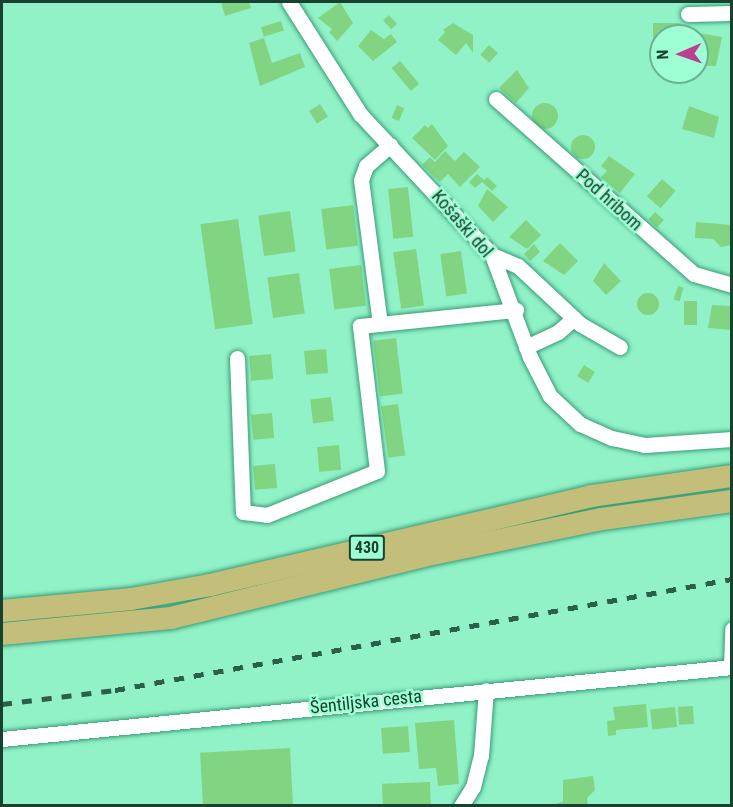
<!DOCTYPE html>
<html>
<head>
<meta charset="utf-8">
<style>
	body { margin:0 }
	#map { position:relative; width:733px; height:807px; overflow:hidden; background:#91f2c8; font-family:"Roboto Condensed",sans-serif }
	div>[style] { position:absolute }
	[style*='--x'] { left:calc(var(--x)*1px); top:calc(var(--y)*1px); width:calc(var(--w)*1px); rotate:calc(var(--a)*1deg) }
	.building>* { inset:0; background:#81d582; transform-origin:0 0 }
	.round { border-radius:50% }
	.roads { filter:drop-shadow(0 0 2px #389c76) drop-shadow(0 0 2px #389c76) }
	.minor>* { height:15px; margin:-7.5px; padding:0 7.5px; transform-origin:7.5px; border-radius:7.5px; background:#fff }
	.highway>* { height:22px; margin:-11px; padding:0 11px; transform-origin:11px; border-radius:11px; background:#c3be79 }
	.rail>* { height:4.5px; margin-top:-2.25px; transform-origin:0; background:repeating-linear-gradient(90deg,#2c5f4a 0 10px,transparent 0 20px) }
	span { translate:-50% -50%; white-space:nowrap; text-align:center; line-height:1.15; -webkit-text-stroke:5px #9effd5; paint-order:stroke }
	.shield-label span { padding:2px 4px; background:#9effd5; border:2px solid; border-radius:4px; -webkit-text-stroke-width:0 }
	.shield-label { font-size:16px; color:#184130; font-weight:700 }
	.street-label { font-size:18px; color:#184130 }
	.frame { position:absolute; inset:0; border:3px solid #184130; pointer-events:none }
	.north { position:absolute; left:649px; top:24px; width:60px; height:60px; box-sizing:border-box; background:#9effd5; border:2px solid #68b393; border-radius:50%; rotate:268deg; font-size:16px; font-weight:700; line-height:24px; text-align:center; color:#184130 }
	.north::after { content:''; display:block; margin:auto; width:21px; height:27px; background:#bc4091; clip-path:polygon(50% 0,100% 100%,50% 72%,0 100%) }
</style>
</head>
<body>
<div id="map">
	<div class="building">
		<div style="clip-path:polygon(221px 2px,249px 2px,251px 8px,225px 16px)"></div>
		<div style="clip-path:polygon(340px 2px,353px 23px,337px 41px,329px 32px,332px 29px,318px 18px)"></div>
		<div style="left:389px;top:15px;width:12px;height:8px;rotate:48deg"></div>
		<div style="left:281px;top:21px;width:10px;height:21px;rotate:73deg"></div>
		<div style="clip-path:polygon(453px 23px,473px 35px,473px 53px,466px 43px,456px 55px,438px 40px,445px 32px,443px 30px)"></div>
		<div style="left:653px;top:23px;width:28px;height:15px"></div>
		<div style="clip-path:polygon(371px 30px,384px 39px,391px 34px,397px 42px,373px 61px,358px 46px)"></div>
		<div style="clip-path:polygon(692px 32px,722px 37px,716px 66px,697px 66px,697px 36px,692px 36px)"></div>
		<div style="clip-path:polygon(264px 38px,272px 63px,300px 53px,305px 67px,260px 86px,249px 43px)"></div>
		<div style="left:489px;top:45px;width:12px;height:13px;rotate:42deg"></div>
		<div style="left:400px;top:61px;width:30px;height:11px;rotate:50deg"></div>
		<div style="clip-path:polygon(517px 70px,529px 88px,516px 103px,499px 88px)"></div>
		<div class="round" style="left:532px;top:103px;width:26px;height:26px"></div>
		<div style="left:320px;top:104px;width:15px;height:13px;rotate:58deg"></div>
		<div style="left:397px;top:105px;width:8px;height:14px;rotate:23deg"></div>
		<div style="clip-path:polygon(689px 106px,719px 117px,714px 138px,682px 129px)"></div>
		<div style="clip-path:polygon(432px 124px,448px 146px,435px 160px,412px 138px,425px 125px,428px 128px)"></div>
		<div class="round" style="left:571px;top:135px;width:24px;height:24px"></div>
		<div style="clip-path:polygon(445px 151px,455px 161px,464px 152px,480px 167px,460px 187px,448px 174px,440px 182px,422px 165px,430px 157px,435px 162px)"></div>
		<div style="clip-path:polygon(609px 156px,635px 174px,620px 193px,601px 177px,607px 171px,601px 166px)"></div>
		<div style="clip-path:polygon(477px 174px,484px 180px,487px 177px,497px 186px,492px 191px,482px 182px,475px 188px,469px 182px)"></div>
		<div style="left:662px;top:179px;width:18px;height:23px;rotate:41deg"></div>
		<div style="left:408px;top:187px;width:50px;height:20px;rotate:84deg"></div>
		<div style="clip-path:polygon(487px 189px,508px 207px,493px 222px,478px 206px)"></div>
		<div style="left:353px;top:205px;width:41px;height:32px;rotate:83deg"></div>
		<div style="left:290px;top:211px;width:41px;height:32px;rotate:82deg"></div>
		<div style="left:655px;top:212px;width:12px;height:10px;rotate:42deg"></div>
		<div style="left:238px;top:219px;width:106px;height:38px;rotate:82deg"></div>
		<div style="clip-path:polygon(526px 220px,541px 235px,527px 249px,509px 237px)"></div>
		<div style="clip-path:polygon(696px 222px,732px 225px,732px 245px,721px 247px,713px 239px,695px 238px)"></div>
		<div style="clip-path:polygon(560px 243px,578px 261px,564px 275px,543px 261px)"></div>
		<div style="clip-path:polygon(534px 244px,540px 252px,530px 261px,524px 254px)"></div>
		<div style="left:416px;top:249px;width:57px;height:23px;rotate:82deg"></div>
		<div style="left:461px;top:251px;width:43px;height:21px;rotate:82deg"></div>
		<div style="clip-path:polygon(604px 263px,621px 281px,606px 295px,593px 281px)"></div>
		<div style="left:361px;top:265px;width:41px;height:32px;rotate:83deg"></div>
		<div style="left:299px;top:273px;width:41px;height:32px;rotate:82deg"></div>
		<div style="left:678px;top:286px;width:6px;height:14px;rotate:18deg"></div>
		<div class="round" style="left:637px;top:293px;width:22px;height:22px"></div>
		<div style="left:684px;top:301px;width:13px;height:24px"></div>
		<div style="clip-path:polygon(712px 305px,732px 306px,732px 330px,708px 328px)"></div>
		<div style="left:396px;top:338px;width:56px;height:23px;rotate:83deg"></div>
		<div style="left:326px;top:349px;width:24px;height:22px;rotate:85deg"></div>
		<div style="left:271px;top:354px;width:25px;height:22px;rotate:85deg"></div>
		<div style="left:584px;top:365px;width:13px;height:13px;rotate:32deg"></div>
		<div style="left:331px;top:397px;width:24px;height:21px;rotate:83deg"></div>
		<div style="left:398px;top:404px;width:52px;height:17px;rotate:82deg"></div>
		<div style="left:272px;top:413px;width:25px;height:21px;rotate:85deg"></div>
		<div style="left:339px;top:445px;width:25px;height:22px;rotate:85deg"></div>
		<div style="left:275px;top:464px;width:24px;height:22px;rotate:85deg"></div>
		<div style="clip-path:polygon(646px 704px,648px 727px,616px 730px,616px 735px,608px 736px,607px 721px,615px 720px,613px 707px)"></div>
		<div style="left:693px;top:706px;width:18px;height:15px;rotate:87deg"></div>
		<div style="left:675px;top:707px;width:20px;height:25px;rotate:84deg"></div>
		<div style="clip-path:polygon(454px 720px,459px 784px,438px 786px,436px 768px,419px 769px,415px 723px)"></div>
		<div style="left:408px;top:726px;width:26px;height:27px;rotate:86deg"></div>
		<div style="left:290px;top:748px;width:57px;height:90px;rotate:87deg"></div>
		<div style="clip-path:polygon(593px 776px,595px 790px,587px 798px,588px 806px,547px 806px,563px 802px,563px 780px)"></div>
		<div style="left:430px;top:782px;width:24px;height:48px;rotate:88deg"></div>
	</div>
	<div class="roads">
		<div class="minor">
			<div style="--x:289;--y:2;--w:133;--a:57.6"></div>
			<div style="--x:360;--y:114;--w:193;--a:46.9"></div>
			<div style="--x:492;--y:255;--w:109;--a:69.6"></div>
			<div style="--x:530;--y:357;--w:44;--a:62.9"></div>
			<div style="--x:550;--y:396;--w:41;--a:43"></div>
			<div style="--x:580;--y:424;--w:35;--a:24"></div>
			<div style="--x:612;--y:438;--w:34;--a:12"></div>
			<div style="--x:645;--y:445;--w:87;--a:-3.9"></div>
			<div style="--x:688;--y:14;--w:44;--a:-1.3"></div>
			<div style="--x:496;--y:99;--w:264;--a:41.5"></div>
			<div style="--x:694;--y:274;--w:40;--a:16"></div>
			<div style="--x:492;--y:255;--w:28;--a:23"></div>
			<div style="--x:518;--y:266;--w:85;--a:43.1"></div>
			<div style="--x:580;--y:324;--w:46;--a:29.9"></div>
			<div style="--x:380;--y:324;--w:145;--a:-97.5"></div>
			<div style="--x:361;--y:180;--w:15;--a:-70"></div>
			<div style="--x:366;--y:166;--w:32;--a:-41"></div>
			<div style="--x:526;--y:347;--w:35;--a:-25"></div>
			<div style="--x:558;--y:332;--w:21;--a:-41"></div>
			<div style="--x:237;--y:358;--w:154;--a:87.8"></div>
			<div style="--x:243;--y:512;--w:24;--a:7"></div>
			<div style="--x:267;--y:515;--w:118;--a:-21.8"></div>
			<div style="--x:377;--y:471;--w:146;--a:-96.7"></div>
			<div style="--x:360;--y:326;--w:157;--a:-5.9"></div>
			<div style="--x:731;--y:667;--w:38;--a:-88"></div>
			<div style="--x:2;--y:739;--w:734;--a:-5.63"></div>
			<div style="--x:461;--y:806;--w:22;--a:-58"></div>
			<div style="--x:473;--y:787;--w:32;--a:-76"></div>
			<div style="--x:481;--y:756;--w:66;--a:-85.7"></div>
		</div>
		<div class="highway">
			<div style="--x:2;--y:611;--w:130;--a:-5.3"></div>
			<div style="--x:131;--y:599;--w:80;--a:-10"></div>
			<div style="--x:210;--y:585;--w:391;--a:-13.1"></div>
			<div style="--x:591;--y:496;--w:142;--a:-8.1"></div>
			<div style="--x:2;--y:634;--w:170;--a:-5.4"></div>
			<div style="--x:171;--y:618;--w:260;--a:-13.8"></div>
			<div style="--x:423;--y:556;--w:183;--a:-11.7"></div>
			<div style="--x:602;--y:519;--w:131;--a:-7.9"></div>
		</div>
	</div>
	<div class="rail">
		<div style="--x:2;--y:704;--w:114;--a:-7.1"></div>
		<div style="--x:115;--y:690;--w:627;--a:-10.2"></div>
	</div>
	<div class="shield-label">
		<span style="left:367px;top:548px">430</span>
	</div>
	<div class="street-label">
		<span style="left:609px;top:200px;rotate:42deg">Pod hribom</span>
		<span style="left:462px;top:224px;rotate:49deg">Košaški dol</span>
		<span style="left:366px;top:702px;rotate:-6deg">Šentiljska cesta</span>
	</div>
	<div class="frame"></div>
	<div class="north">N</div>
</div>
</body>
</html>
